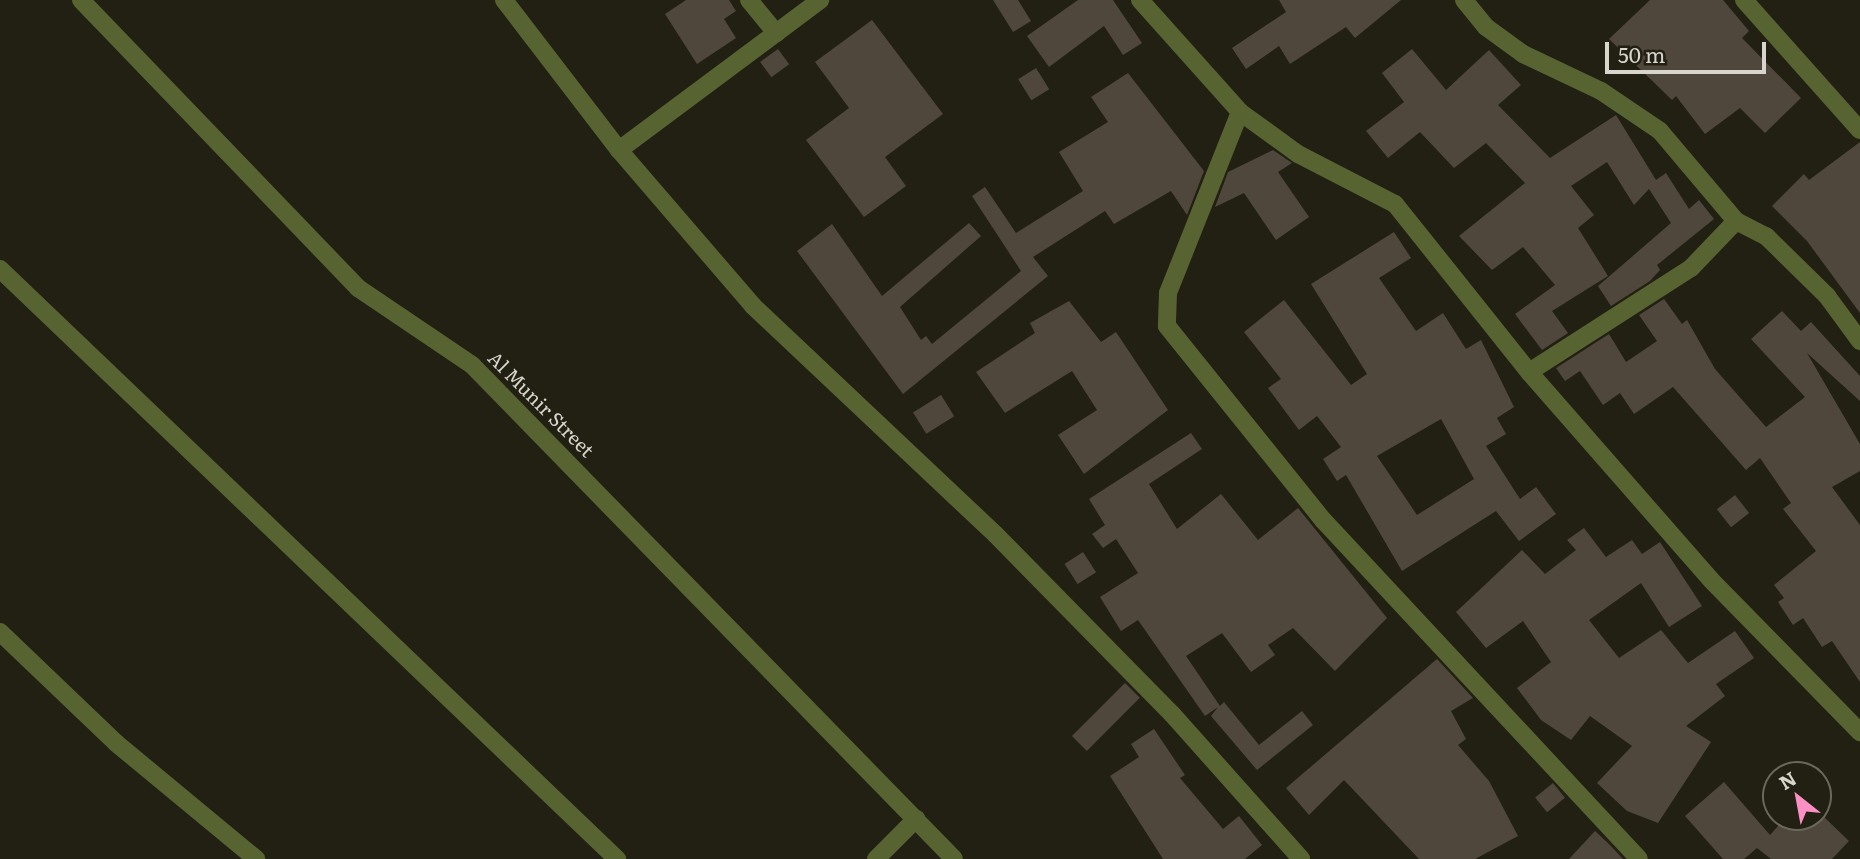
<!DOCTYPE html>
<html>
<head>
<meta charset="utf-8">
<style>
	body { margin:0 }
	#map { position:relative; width:1860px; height:859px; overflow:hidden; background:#222013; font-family:Literata,serif }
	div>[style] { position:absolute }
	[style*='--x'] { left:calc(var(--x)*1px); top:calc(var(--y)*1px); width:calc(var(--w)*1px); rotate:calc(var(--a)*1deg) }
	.building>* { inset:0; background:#4f473b; transform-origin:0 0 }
	.minor>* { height:18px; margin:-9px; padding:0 9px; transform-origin:9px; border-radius:9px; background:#586332 }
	span { translate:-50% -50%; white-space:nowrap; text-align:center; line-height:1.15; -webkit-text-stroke:7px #222013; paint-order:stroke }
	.street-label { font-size:19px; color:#d7d5cd }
	.north { position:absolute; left:1762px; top:761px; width:70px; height:70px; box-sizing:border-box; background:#222013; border:2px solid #6a685d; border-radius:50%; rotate:329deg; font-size:19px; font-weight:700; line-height:28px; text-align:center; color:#d7d5cd }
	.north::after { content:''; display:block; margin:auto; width:24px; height:32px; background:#fc8fc3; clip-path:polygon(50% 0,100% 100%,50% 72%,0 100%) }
	.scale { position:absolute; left:1605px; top:42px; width:161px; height:32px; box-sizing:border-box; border:4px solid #d7d5cd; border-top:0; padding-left:9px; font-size:21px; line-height:24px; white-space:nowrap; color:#d7d5cd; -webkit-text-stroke:5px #222013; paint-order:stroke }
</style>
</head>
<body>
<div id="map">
	<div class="building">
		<div style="clip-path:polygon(686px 0,729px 0,736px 11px,724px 19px,736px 38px,697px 64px,665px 14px)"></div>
		<div style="clip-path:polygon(993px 0,1018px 0,1031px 21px,1013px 32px)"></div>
		<div style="clip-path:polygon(1078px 0,1113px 0,1142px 43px,1123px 55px,1104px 26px,1049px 67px,1027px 36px)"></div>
		<div style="clip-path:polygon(1279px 0,1401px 0,1355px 38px,1346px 27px,1290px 64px,1279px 46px,1246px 69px,1232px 48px,1286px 12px)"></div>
		<div style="clip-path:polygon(1650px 0,1723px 0,1749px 31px,1742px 38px,1801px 98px,1765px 133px,1740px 108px,1705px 134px,1676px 96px,1672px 100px,1609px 39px)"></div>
		<div style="clip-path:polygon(872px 20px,943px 114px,885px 157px,906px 186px,864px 217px,806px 140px,849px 108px,815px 62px)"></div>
		<div style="left:778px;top:49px;width:19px;height:22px;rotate:54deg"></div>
		<div style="clip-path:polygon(1412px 49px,1446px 90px,1489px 50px,1521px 85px,1498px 105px,1550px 158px,1616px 115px,1656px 180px,1666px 173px,1689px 209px,1699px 200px,1714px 219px,1657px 265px,1660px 270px,1650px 281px,1611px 306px,1598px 286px,1671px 223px,1649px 189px,1634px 205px,1607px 162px,1571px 186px,1594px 215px,1578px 228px,1608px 276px,1552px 311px,1568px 333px,1542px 350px,1515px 314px,1555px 285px,1523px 247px,1492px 270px,1459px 236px,1525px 183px,1486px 143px,1454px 168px,1420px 132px,1388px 158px,1366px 131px,1404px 102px,1382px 73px)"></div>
		<div style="left:1036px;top:68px;width:25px;height:21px;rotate:58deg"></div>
		<div style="clip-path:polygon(1128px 73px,1204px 171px,1187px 215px,1171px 191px,1114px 224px,1105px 211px,1033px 257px,1048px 276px,903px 394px,797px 251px,832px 224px,882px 296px,969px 223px,981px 236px,900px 307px,921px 340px,926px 336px,932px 344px,1021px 271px,972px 196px,985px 187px,1016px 233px,1083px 191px,1059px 152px,1108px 122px,1091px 97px)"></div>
		<div style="clip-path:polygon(1860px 142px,1860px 313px,1807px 241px,1772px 206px,1804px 174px,1809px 180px)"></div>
		<div style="clip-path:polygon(1273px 150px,1292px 163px,1278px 172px,1309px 217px,1276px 240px,1244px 193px,1215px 207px,1228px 172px)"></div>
		<div style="clip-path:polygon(evenodd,1394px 232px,1411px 258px,1379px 278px,1416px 331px,1443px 313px,1466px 349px,1481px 340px,1514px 407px,1497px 418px,1506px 434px,1486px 446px,1520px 499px,1536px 487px,1556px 514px,1519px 541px,1496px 511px,1402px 571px,1346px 475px,1337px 481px,1323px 459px,1341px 447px,1317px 416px,1299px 430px,1268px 388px,1281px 379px,1244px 332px,1284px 300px,1351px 385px,1367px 374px,1311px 284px,1394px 232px,1441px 419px,1474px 479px,1417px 515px,1377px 456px,1441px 419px)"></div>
		<div style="clip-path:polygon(1664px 299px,1682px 324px,1687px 320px,1715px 369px,1766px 427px,1805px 397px,1751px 339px,1782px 311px,1801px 331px,1811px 322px,1860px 376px,1860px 401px,1807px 353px,1860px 444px,1860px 471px,1832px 487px,1860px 525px,1860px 682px,1832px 641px,1822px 647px,1803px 618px,1793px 625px,1778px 602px,1784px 598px,1774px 585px,1816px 551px,1783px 509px,1791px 503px,1760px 458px,1746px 470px,1673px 387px,1634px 414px,1620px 393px,1603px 405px,1580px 371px,1565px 381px,1556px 368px,1609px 334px,1626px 362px,1657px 341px,1639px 315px)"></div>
		<div style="clip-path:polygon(1069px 301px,1101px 342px,1116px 332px,1168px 410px,1084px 474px,1058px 435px,1097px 410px,1072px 371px,1005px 413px,976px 372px,1035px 333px,1030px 323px)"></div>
		<div style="left:941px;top:395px;width:25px;height:33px;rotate:58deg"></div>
		<div style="clip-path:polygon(1191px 433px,1202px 449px,1149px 484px,1177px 529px,1221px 494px,1258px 540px,1298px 508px,1387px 618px,1335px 671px,1293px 628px,1268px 645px,1275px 655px,1251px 672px,1222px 633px,1186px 656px,1220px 706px,1224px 702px,1259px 745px,1302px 711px,1313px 725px,1257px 770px,1211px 716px,1218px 707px,1205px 716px,1138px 620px,1121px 631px,1100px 597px,1138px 573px,1116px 539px,1103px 548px,1092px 534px,1105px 525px,1089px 499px)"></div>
		<div style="left:1735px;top:495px;width:23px;height:23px;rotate:52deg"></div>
		<div style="clip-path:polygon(1584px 528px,1606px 557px,1632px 540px,1642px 554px,1660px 542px,1702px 606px,1669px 627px,1641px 583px,1589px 620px,1619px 658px,1661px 630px,1688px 663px,1735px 631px,1754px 658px,1716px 684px,1725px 696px,1686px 726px,1711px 742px,1658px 823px,1627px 811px,1597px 783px,1632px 746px,1590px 716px,1571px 740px,1541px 720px,1517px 688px,1551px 662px,1523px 621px,1486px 648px,1456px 612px,1522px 550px,1545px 574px,1576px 550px,1567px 540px)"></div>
		<div style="left:1083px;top:552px;width:24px;height:22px;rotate:57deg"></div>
		<div style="clip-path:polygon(1437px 659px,1473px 698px,1451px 711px,1466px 739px,1458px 745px,1489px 781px,1518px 836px,1475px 859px,1419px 859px,1344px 780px,1309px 815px,1286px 788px)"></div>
		<div style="left:1125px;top:683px;width:21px;height:75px;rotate:45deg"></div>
		<div style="clip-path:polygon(1154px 729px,1185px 775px,1180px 778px,1223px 829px,1239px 816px,1262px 845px,1245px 859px,1163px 859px,1110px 776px,1139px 757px,1131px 744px)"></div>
		<div style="clip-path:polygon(1724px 782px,1770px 835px,1786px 817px,1824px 817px,1849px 841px,1832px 859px,1771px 859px,1757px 848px,1744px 859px,1723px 859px,1685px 816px)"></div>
		<div style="left:1553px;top:783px;width:19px;height:23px;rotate:51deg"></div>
		<div style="clip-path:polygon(1595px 831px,1610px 845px,1623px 859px,1569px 859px)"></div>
	</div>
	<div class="minor">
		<div style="--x:81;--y:0;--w:400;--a:46.1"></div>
		<div style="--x:358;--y:288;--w:138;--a:34"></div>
		<div style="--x:472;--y:365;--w:690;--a:45.7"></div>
		<div style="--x:504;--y:0;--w:189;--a:52.5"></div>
		<div style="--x:619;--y:150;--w:206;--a:49.3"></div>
		<div style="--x:753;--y:306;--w:334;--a:43.3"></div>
		<div style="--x:996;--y:535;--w:251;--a:45.5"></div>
		<div style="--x:1172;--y:714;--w:194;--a:48.3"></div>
		<div style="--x:749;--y:0;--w:43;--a:50.7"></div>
		<div style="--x:1140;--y:0;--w:150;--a:48.2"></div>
		<div style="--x:1240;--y:112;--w:72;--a:35.9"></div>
		<div style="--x:1298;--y:154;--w:109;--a:27.3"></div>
		<div style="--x:1395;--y:204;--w:215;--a:51.4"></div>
		<div style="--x:1529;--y:372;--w:276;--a:48.8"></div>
		<div style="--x:1711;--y:580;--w:213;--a:45.6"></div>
		<div style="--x:1464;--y:0;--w:35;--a:51"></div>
		<div style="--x:1486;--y:27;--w:46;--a:36.1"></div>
		<div style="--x:1523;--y:54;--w:86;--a:25.4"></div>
		<div style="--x:1601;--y:91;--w:71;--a:34.1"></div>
		<div style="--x:1660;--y:131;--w:118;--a:49.8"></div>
		<div style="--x:1736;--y:221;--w:34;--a:27"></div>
		<div style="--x:1766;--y:236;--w:86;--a:44.5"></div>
		<div style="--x:1827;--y:296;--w:56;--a:53.7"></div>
		<div style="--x:1744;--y:0;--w:174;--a:48.3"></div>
		<div style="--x:1240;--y:112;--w:195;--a:111.7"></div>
		<div style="--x:1168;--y:293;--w:33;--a:92"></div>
		<div style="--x:1167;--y:326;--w:249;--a:51.2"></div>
		<div style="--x:1323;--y:520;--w:463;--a:47"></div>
		<div style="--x:619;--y:150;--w:251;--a:-36.7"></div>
		<div style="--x:0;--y:269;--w:854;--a:43.72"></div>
		<div style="--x:1529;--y:372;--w:193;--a:-32.7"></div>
		<div style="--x:1691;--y:268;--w:65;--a:-46.2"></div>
		<div style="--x:0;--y:632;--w:161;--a:43.7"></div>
		<div style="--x:116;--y:743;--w:182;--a:39.6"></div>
		<div style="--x:876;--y:859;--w:57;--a:-45"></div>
	</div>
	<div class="street-label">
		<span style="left:541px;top:404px;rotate:45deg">Al Munir Street</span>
	</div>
	<div class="north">N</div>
	<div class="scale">50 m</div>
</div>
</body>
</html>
